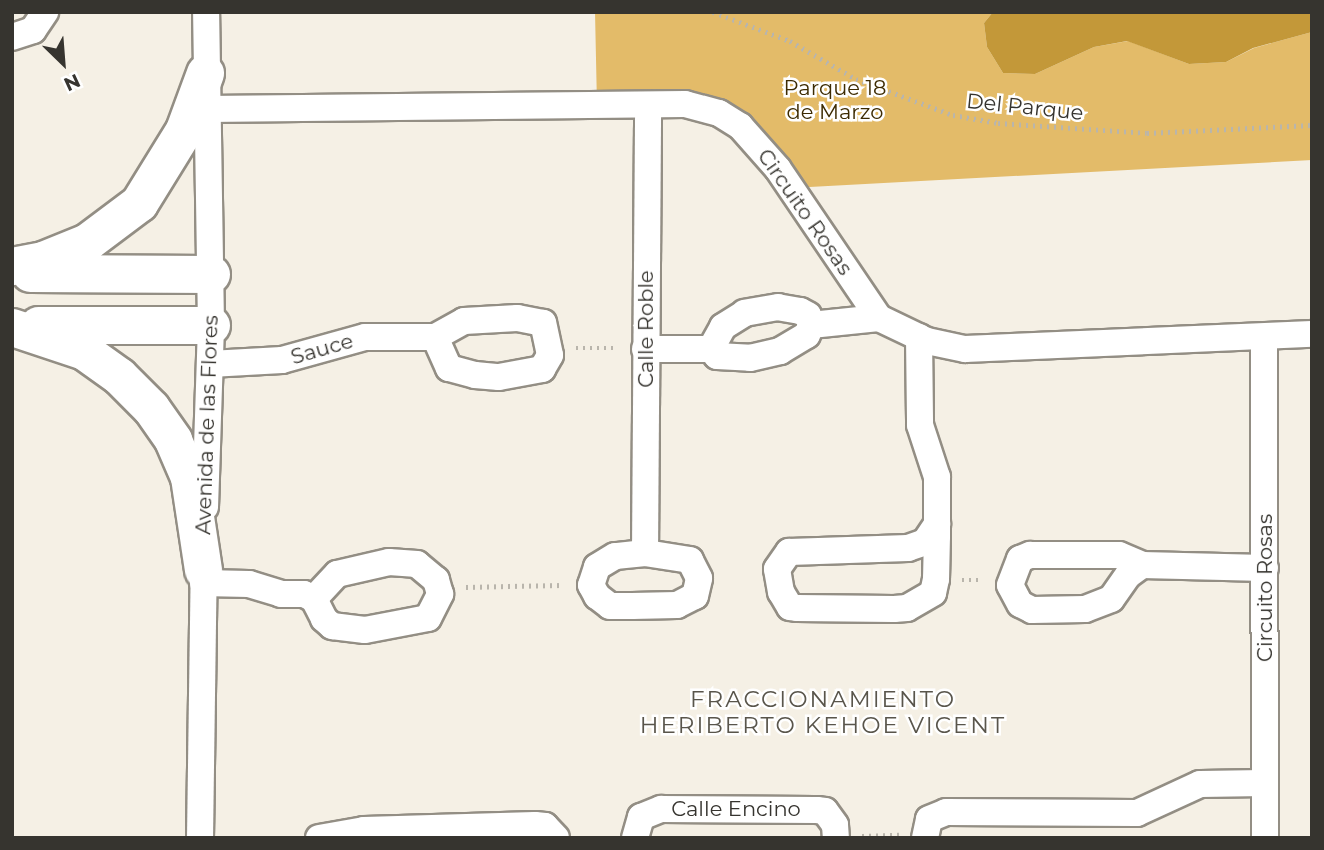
<!DOCTYPE html>
<html>
<head>
<meta charset="utf-8">
<style>
	body { margin:0 }
	#map { position:relative; width:1324px; height:850px; overflow:hidden; background:#f5f0e5; font-family:Montserrat,sans-serif }
	div>[style] { position:absolute }
	.green>* { inset:0; background:#e3bb69 }
	.water>* { inset:0; background:#c39839 }
	.path>* { height:4.5px; margin-top:-2.25px; transform-origin:0; background:repeating-linear-gradient(90deg,#b9b5ac 0 2px,transparent 0 7px) }
	.roads { filter:drop-shadow(2px 0 #938e84) drop-shadow(-2px 0 #938e84) drop-shadow(0 2px #938e84) drop-shadow(0 -2px #938e84) }
	.street>* { height:26px; margin:-13px; padding:0 13px; transform-origin:13px; border-radius:13px; background:#fff }
	.secondary>* { height:37px; margin:-18.5px; padding:0 18.5px; transform-origin:18.5px; border-radius:18.5px; background:#fff }
	span { translate:-50% -50%; white-space:nowrap; text-align:center; line-height:1.15; -webkit-text-stroke:5px #fff; paint-order:stroke }
	.park-label { font-size:21px; color:#3d2b02 }
	.street-label { font-size:21px; color:#36342f }
	.neighbourhood-label { font-size:23px; color:#59554b; letter-spacing:2px }
	.frame { position:absolute; inset:0; border:14px solid #36342f; pointer-events:none }
	.north { position:absolute; left:28px; top:28px; width:70px; height:70px; -webkit-text-stroke:5px #fff; paint-order:stroke; rotate:155deg; font-size:19px; font-weight:700; line-height:28px; text-align:center; color:#36342f }
	.north::after { content:''; display:block; margin:auto; width:24px; height:32px; background:#36342f; clip-path:polygon(50% 0,100% 100%,50% 72%,0 100%) }
</style>
</head>
<body>
<div id="map">
	<div class="green">
		<i style="clip-path:polygon(595px 12px,993px 12px,984px 23px,987px 47px,1003px 73px,1035px 74px,1094px 47px,1128px 41px,1189px 64px,1226px 62px,1254px 48px,1312px 32px,1312px 160px,791px 188px,719px 113px,597px 106px)"></i>
	</div>
	<div class="water">
		<i style="clip-path:polygon(993px 12px,1312px 12px,1312px 32px,1253px 48px,1226px 62px,1189px 64px,1127px 41px,1094px 47px,1035px 74px,1003px 73px,987px 47px,984px 23px)"></i>
	</div>
	<div class="path">
		<i style="left:713px;top:12px;width:82px;rotate:20.6deg"></i>
		<i style="left:790px;top:41px;width:76px;rotate:29.9deg"></i>
		<i style="left:856px;top:79px;width:103px;rotate:20.4deg"></i>
		<i style="left:953px;top:115px;width:46px;rotate:10.1deg"></i>
		<i style="left:998px;top:123px;width:149px;rotate:3.8deg"></i>
		<i style="left:1147px;top:133px;width:165px;rotate:-2.8deg"></i>
		<i style="left:576px;top:348px;width:40px"></i>
		<i style="left:962px;top:580px;width:20px"></i>
		<i style="left:466px;top:587px;width:97px;rotate:-1.2deg"></i>
		<i style="left:862px;top:836px;width:37px;rotate:-2deg"></i>
	</div>
	<div class="roads">
		<div class="street">
			<i style="left:12px;top:37px;width:22px;rotate:-18deg"></i>
			<i style="left:33px;top:30px;width:22px;rotate:-56deg"></i>
			<i style="left:207px;top:109px;width:478px;rotate:-0.6deg"></i>
			<i style="left:685px;top:104px;width:35px;rotate:15deg"></i>
			<i style="left:719px;top:113px;width:25px;rotate:32deg"></i>
			<i style="left:740px;top:126px;width:57px;rotate:48.5deg"></i>
			<i style="left:778px;top:169px;width:180px;rotate:55.9deg"></i>
			<i style="left:879px;top:318px;width:53px;rotate:25.6deg"></i>
			<i style="left:927px;top:341px;width:39px;rotate:12deg"></i>
			<i style="left:965px;top:349px;width:347px;rotate:-2.5deg"></i>
			<i style="left:811px;top:325px;width:68px;rotate:-5.9deg"></i>
			<i style="left:919px;top:337px;width:88px;rotate:89.3deg"></i>
			<i style="left:920px;top:425px;width:55px;rotate:71.9deg"></i>
			<i style="left:937px;top:477px;width:59px;rotate:90deg"></i>
			<i style="left:937px;top:536px;width:43px;rotate:91.3deg"></i>
			<i style="left:936px;top:579px;width:14px;rotate:102deg"></i>
			<i style="left:933px;top:593px;width:30px;rotate:150deg"></i>
			<i style="left:907px;top:608px;width:13px;rotate:176deg"></i>
			<i style="left:894px;top:609px;width:97px;rotate:-179.4deg"></i>
			<i style="left:797px;top:608px;width:7px;rotate:-172deg"></i>
			<i style="left:790px;top:607px;width:17px;rotate:-121deg"></i>
			<i style="left:781px;top:592px;width:23px;rotate:-100deg"></i>
			<i style="left:777px;top:569px;width:21px;rotate:-55deg"></i>
			<i style="left:789px;top:552px;width:119px;rotate:-1.9deg"></i>
			<i style="left:908px;top:548px;width:18px;rotate:-19deg"></i>
			<i style="left:925px;top:542px;width:22px;rotate:-56deg"></i>
			<i style="left:1264px;top:339px;width:499px;rotate:89.9deg"></i>
			<i style="left:645px;top:349px;width:66px"></i>
			<i style="left:711px;top:349px;width:9px;rotate:49deg"></i>
			<i style="left:717px;top:356px;width:33px;rotate:3deg"></i>
			<i style="left:750px;top:358px;width:31px;rotate:-13deg"></i>
			<i style="left:780px;top:351px;width:31px;rotate:-31deg"></i>
			<i style="left:807px;top:335px;width:11px;rotate:-68deg"></i>
			<i style="left:811px;top:325px;width:10px;rotate:-107deg"></i>
			<i style="left:808px;top:315px;width:9px;rotate:-153deg"></i>
			<i style="left:800px;top:311px;width:22px;rotate:-170deg"></i>
			<i style="left:778px;top:307px;width:34px;rotate:170deg"></i>
			<i style="left:745px;top:313px;width:26px;rotate:148deg"></i>
			<i style="left:723px;top:327px;width:25px;rotate:119deg"></i>
			<i style="left:210px;top:364px;width:72px;rotate:-3.2deg"></i>
			<i style="left:282px;top:360px;width:86px;rotate:-15.5deg"></i>
			<i style="left:365px;top:337px;width:70px"></i>
			<i style="left:435px;top:337px;width:34px;rotate:66deg"></i>
			<i style="left:449px;top:368px;width:27px;rotate:15deg"></i>
			<i style="left:475px;top:375px;width:24px;rotate:5deg"></i>
			<i style="left:499px;top:377px;width:44px;rotate:-10.5deg"></i>
			<i style="left:542px;top:369px;width:16px;rotate:-60deg"></i>
			<i style="left:550px;top:355px;width:33px;rotate:-102deg"></i>
			<i style="left:543px;top:323px;width:26px;rotate:-169deg"></i>
			<i style="left:517px;top:318px;width:53px;rotate:176.8deg"></i>
			<i style="left:464px;top:321px;width:33px;rotate:151deg"></i>
			<i style="left:205px;top:507px;width:182px;rotate:-88.1deg"></i>
			<i style="left:211px;top:325px;width:313px;rotate:-90.9deg"></i>
			<i style="left:645px;top:553px;width:30px;rotate:174deg"></i>
			<i style="left:615px;top:556px;width:21px;rotate:149deg"></i>
			<i style="left:597px;top:567px;width:19px;rotate:108deg"></i>
			<i style="left:591px;top:585px;width:13px;rotate:61deg"></i>
			<i style="left:597px;top:596px;width:16px;rotate:38deg"></i>
			<i style="left:610px;top:606px;width:22px"></i>
			<i style="left:632px;top:606px;width:45px;rotate:-1.3deg"></i>
			<i style="left:677px;top:605px;width:20px;rotate:-27deg"></i>
			<i style="left:695px;top:596px;width:18px;rotate:-77deg"></i>
			<i style="left:699px;top:578px;width:20px;rotate:-117deg"></i>
			<i style="left:690px;top:560px;width:46px;rotate:-171.2deg"></i>
			<i style="left:645px;top:553px;width:448px;rotate:-89.6deg"></i>
			<i style="left:1142px;top:565px;width:17px;rotate:144deg"></i>
			<i style="left:1128px;top:575px;width:29px;rotate:125deg"></i>
			<i style="left:1111px;top:599px;width:28px;rotate:159deg"></i>
			<i style="left:1085px;top:609px;width:53px;rotate:178.9deg"></i>
			<i style="left:1032px;top:610px;width:13px;rotate:-153deg"></i>
			<i style="left:1020px;top:604px;width:21px;rotate:-118deg"></i>
			<i style="left:1010px;top:585px;width:28px;rotate:-69deg"></i>
			<i style="left:1020px;top:559px;width:11px;rotate:-22deg"></i>
			<i style="left:1030px;top:555px;width:89px"></i>
			<i style="left:1119px;top:555px;width:25px;rotate:23deg"></i>
			<i style="left:1142px;top:565px;width:123px;rotate:1.4deg"></i>
			<i style="left:203px;top:583px;width:46px;rotate:1.2deg"></i>
			<i style="left:249px;top:584px;width:34px;rotate:17deg"></i>
			<i style="left:281px;top:594px;width:23px"></i>
			<i style="left:304px;top:594px;width:11px;rotate:27deg"></i>
			<i style="left:314px;top:599px;width:22px;rotate:63deg"></i>
			<i style="left:324px;top:619px;width:11px;rotate:41deg"></i>
			<i style="left:332px;top:626px;width:33px;rotate:7deg"></i>
			<i style="left:365px;top:630px;width:64px;rotate:-10.8deg"></i>
			<i style="left:428px;top:618px;width:27px;rotate:-63deg"></i>
			<i style="left:440px;top:594px;width:15px;rotate:-106deg"></i>
			<i style="left:436px;top:580px;width:25px;rotate:-140deg"></i>
			<i style="left:417px;top:564px;width:28px;rotate:-176deg"></i>
			<i style="left:389px;top:562px;width:53px;rotate:167deg"></i>
			<i style="left:337px;top:574px;width:34px;rotate:133deg"></i>
			<i style="left:200px;top:838px;width:285px;rotate:-89.2deg"></i>
			<i style="left:319px;top:838px;width:46px;rotate:-10.1deg"></i>
			<i style="left:364px;top:830px;width:171px;rotate:-1.7deg"></i>
			<i style="left:535px;top:825px;width:10px;rotate:6deg"></i>
			<i style="left:545px;top:826px;width:16px;rotate:47deg"></i>
			<i style="left:635px;top:838px;width:22px;rotate:-74deg"></i>
			<i style="left:641px;top:817px;width:22px;rotate:-22deg"></i>
			<i style="left:661px;top:809px;width:156px;rotate:0.4deg"></i>
			<i style="left:817px;top:810px;width:8px;rotate:7deg"></i>
			<i style="left:825px;top:811px;width:17px;rotate:54deg"></i>
			<i style="left:835px;top:825px;width:13px;rotate:86deg"></i>
			<i style="left:925px;top:838px;width:19px;rotate:-78deg"></i>
			<i style="left:929px;top:819px;width:18px;rotate:-22deg"></i>
			<i style="left:946px;top:812px;width:191px;rotate:0.3deg"></i>
			<i style="left:1137px;top:813px;width:69px;rotate:-24.7deg"></i>
			<i style="left:1200px;top:784px;width:64px;rotate:-0.9deg"></i>
		</div>
		<div class="secondary">
			<i style="left:12px;top:266px;width:32px;rotate:-11deg"></i>
			<i style="left:43px;top:260px;width:48px;rotate:-22.2deg"></i>
			<i style="left:87px;top:242px;width:65px;rotate:-36.9deg"></i>
			<i style="left:139px;top:203px;width:86px;rotate:-58.3deg"></i>
			<i style="left:184px;top:130px;width:61px;rotate:-69.8deg"></i>
			<i style="left:30px;top:273px;width:181px;rotate:0.3deg"></i>
			<i style="left:38px;top:325px;width:173px"></i>
			<i style="left:12px;top:327px;width:76px;rotate:18.4deg"></i>
			<i style="left:84px;top:351px;width:43px;rotate:35.5deg"></i>
			<i style="left:119px;top:376px;width:45px;rotate:45deg"></i>
			<i style="left:151px;top:408px;width:39px;rotate:55deg"></i>
			<i style="left:173px;top:440px;width:40px;rotate:66.6deg"></i>
			<i style="left:189px;top:477px;width:94px;rotate:81.4deg"></i>
		</div>
	</div>
	<div class="park-label">
		<span style="left:835px;top:100px">Parque 18<br>de Marzo</span>
	</div>
	<div class="street-label">
		<span style="left:1025px;top:107px;rotate:6deg">Del Parque</span>
		<span style="left:805px;top:212px;rotate:55deg">Circuito Rosas</span>
		<span style="left:646px;top:329px;rotate:-90deg">Calle Roble</span>
		<span style="left:322px;top:349px;rotate:-16deg">Sauce</span>
		<span style="left:207px;top:425px;rotate:-88deg">Avenida de las Flores</span>
		<span style="left:1265px;top:588px;rotate:-90deg">Circuito Rosas</span>
		<span style="left:736px;top:809px">Calle Encino</span>
	</div>
	<div class="neighbourhood-label">
		<span style="left:823px;top:712px">FRACCIONAMIENTO<br>HERIBERTO KEHOE VICENT</span>
	</div>
	<div class="frame"></div>
	<div class="north">N</div>
</div>
</body>
</html>
